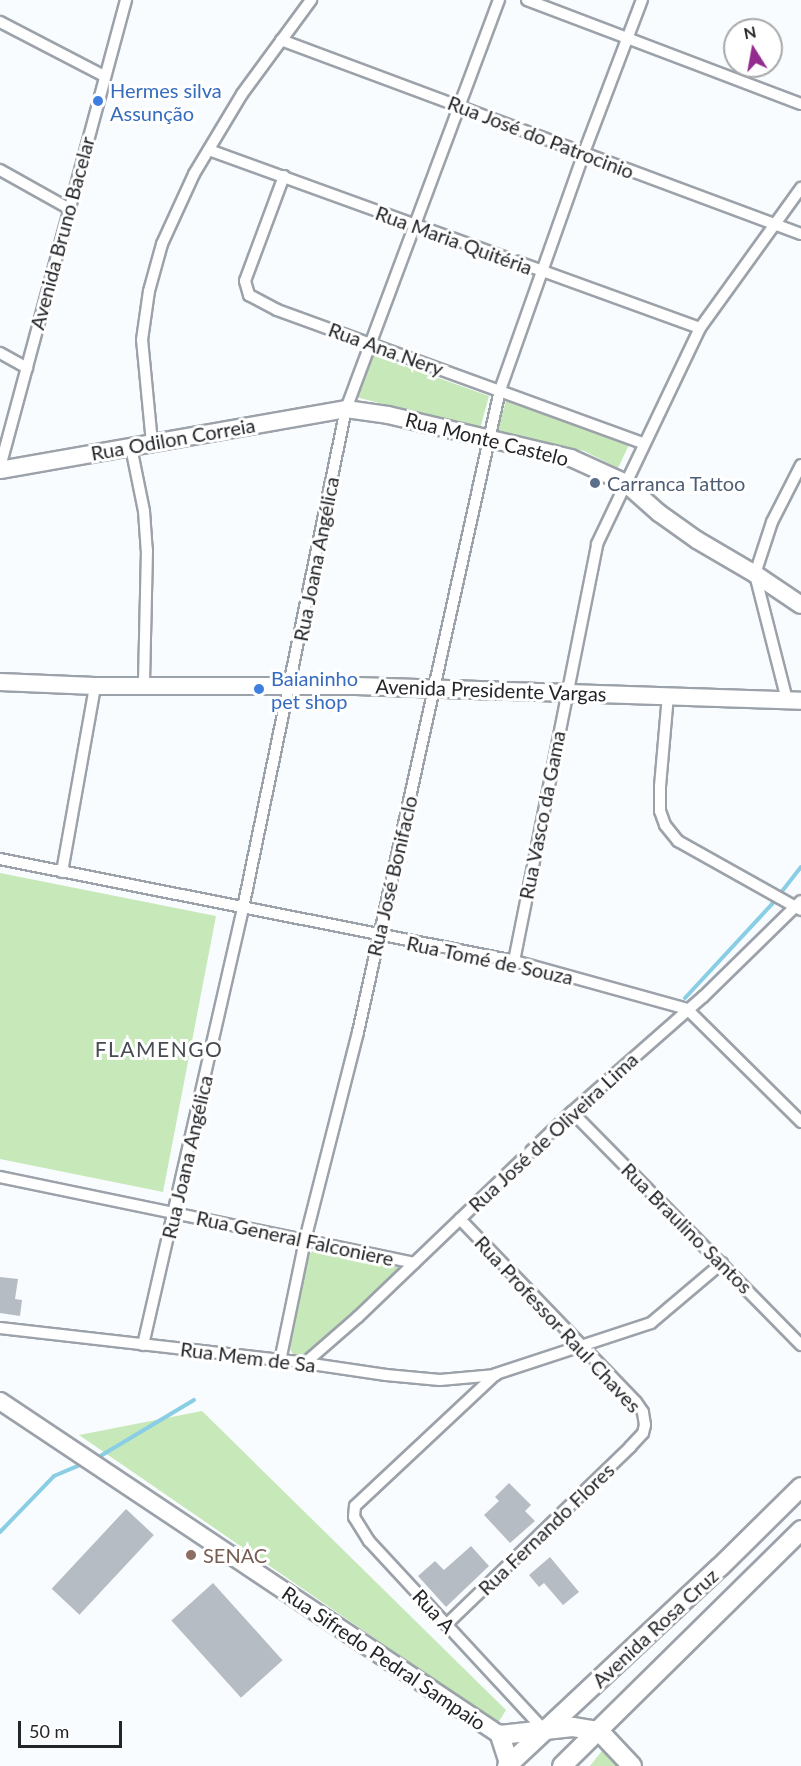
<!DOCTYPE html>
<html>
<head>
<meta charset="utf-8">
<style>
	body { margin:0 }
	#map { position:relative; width:801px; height:1766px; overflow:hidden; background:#f9fcff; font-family:Lato,sans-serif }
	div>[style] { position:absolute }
	.green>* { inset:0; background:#c7e8b9 }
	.stream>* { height:4px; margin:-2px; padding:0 2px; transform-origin:2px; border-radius:2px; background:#89cee5 }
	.building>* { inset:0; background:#b6bcc4; transform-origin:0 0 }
	.roads { filter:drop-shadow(2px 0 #9ca2aa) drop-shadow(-2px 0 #9ca2aa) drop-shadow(0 2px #9ca2aa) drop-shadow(0 -2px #9ca2aa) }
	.street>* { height:10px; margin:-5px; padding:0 5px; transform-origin:5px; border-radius:5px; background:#fff }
	.secondary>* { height:16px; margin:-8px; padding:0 8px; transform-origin:8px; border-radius:8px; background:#fff }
	.primary>* { height:18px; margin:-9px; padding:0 9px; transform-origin:9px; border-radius:9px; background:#fff }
	.dots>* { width:16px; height:16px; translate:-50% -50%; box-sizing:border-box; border:3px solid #fff; border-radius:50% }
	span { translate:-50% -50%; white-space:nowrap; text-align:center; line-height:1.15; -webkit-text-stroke:6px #fff; paint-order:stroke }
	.shop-label { font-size:20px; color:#366cbe }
	.left { translate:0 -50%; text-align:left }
	.street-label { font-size:20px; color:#232528 }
	.service-label { font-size:20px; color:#4e5e75 }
	.education-label { font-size:20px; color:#785e54 }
	.neighbourhood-label { font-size:21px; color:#464c52; letter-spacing:1.5px }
	.north { position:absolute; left:723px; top:18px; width:60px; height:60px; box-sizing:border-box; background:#fff; border:2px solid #a7a8a9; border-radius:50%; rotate:349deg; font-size:16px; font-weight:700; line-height:24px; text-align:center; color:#232528 }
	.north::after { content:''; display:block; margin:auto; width:21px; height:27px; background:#942b8e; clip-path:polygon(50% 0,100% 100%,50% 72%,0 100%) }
	.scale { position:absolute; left:18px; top:1721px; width:104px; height:27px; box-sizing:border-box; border:3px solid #232528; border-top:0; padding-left:8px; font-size:18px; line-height:21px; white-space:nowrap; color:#232528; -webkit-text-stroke:4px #fff; paint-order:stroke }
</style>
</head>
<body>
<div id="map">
	<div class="green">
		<i style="clip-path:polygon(371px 354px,489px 396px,480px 429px,356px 397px)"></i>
		<i style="clip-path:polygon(506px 401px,629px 445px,618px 468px,584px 451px,497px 431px)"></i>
		<i style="clip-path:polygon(0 873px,216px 916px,163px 1192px,0 1159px)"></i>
		<i style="clip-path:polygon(319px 1248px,400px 1267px,308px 1354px,294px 1356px,290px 1349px,305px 1267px,310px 1253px)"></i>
		<i style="clip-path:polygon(202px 1411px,506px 1710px,498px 1723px,79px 1435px)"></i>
		<i style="clip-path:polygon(605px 1747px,632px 1766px,590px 1766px)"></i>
	</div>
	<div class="stream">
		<i style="left:685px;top:998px;width:128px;rotate:-47.2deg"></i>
		<i style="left:772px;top:904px;width:47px;rotate:-51.9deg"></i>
		<i style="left:97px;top:1458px;width:113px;rotate:-30.9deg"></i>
		<i style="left:0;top:1532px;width:78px;rotate:-46deg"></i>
		<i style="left:54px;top:1476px;width:33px;rotate:-23deg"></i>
	</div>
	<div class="building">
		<i style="clip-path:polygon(0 1277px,18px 1279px,15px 1299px,22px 1300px,20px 1316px,0 1313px)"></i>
		<i style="clip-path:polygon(509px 1483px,531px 1505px,525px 1511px,535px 1521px,510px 1543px,484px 1515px,499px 1501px,495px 1497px)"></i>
		<i style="left:126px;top:1509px;width:38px;height:109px;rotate:43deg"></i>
		<i style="clip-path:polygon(471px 1546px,489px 1566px,446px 1607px,418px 1576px,435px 1561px,444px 1570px)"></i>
		<i style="clip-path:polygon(550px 1557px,579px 1592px,563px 1605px,544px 1583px,539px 1587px,529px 1575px)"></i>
		<i style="left:213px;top:1583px;width:104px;height:56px;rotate:48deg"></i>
	</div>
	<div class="roads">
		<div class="street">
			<i style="left:527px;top:0;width:293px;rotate:20.8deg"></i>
			<i style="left:0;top:22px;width:117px;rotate:27.4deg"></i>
			<i style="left:281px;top:40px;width:555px;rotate:20.46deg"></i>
			<i style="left:209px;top:150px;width:522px;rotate:19.93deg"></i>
			<i style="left:0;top:170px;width:78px;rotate:29.2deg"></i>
			<i style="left:284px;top:176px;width:112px;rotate:110.4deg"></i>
			<i style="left:245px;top:281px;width:15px;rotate:74deg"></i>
			<i style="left:249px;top:295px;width:32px;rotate:28deg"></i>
			<i style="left:277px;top:310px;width:389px;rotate:20deg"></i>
			<i style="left:0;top:353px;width:31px;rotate:29deg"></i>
			<i style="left:152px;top:443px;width:103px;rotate:-95.5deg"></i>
			<i style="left:142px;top:340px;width:49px;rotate:-81.9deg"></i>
			<i style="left:149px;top:291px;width:49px;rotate:-74.5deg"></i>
			<i style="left:162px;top:244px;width:77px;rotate:-65.4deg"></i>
			<i style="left:194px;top:174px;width:93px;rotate:-59deg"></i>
			<i style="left:242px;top:94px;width:117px;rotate:-53.7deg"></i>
			<i style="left:131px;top:447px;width:65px;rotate:78.5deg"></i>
			<i style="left:144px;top:511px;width:39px;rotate:86deg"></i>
			<i style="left:147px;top:550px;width:134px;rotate:91.3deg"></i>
			<i style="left:0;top:467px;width:484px;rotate:-74.9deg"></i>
			<i style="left:668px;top:695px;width:92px;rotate:95deg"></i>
			<i style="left:660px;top:787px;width:24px;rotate:90deg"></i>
			<i style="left:660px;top:811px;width:15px;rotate:70deg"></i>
			<i style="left:665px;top:825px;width:21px;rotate:51deg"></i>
			<i style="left:678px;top:841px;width:141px;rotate:29.3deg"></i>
			<i style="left:787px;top:700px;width:130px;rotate:-104.3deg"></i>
			<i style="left:755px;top:574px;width:55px;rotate:-71.9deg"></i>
			<i style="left:772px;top:522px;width:64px;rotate:-63deg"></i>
			<i style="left:0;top:859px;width:524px;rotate:11.22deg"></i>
			<i style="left:514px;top:961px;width:180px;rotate:15.5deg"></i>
			<i style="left:687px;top:1009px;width:161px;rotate:44.7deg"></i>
			<i style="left:62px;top:872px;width:189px;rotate:-79.9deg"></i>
			<i style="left:514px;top:961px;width:425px;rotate:-78.7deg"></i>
			<i style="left:597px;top:544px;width:239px;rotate:-64.5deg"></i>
			<i style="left:700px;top:328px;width:173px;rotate:-54.2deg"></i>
			<i style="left:572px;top:1112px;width:327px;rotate:45.5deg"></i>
			<i style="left:0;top:1177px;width:423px;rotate:11.7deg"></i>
			<i style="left:0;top:1328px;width:307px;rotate:6.5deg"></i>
			<i style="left:305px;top:1363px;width:82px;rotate:8.4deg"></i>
			<i style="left:386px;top:1375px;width:54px;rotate:5.3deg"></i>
			<i style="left:440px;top:1380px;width:56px;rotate:-5.1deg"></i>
			<i style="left:143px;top:1345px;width:448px;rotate:-77.1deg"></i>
			<i style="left:243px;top:908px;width:510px;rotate:-78.34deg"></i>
			<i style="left:346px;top:409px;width:437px;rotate:-69.5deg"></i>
			<i style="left:280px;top:1361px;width:124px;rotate:-78.3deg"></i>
			<i style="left:305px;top:1240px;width:215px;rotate:-75.7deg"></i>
			<i style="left:358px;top:1032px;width:658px;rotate:-77.53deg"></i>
			<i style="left:500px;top:390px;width:249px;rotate:-70.5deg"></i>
			<i style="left:583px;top:155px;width:166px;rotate:-69.2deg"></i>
			<i style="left:305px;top:1363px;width:70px;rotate:-41deg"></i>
			<i style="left:358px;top:1317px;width:296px;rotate:-43.8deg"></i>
			<i style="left:572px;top:1112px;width:174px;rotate:-41.3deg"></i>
			<i style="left:703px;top:997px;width:137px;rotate:-44.4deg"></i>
			<i style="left:447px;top:1624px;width:255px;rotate:-44deg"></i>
			<i style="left:630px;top:1447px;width:19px;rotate:-47deg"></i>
			<i style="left:643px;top:1433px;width:8px;rotate:-76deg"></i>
			<i style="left:645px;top:1425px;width:13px;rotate:-99deg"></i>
			<i style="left:643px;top:1412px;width:12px;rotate:-125deg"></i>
			<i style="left:636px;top:1402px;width:254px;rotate:-133.9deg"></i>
			<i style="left:544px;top:1730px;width:258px;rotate:-132.8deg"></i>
			<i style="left:369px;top:1541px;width:28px;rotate:-122deg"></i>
			<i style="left:354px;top:1517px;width:11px;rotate:-85deg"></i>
			<i style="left:355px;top:1506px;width:193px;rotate:-43.1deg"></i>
			<i style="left:496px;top:1374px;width:163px;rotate:-18.2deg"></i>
			<i style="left:651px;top:1323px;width:93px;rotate:-40.2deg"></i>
		</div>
		<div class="secondary">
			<i style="left:0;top:470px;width:351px;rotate:-10deg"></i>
			<i style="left:346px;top:409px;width:42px;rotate:8.1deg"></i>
			<i style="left:388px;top:415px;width:188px;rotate:13.2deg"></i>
			<i style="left:571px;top:458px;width:58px;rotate:24.4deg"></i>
			<i style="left:624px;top:482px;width:47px;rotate:41.5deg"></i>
			<i style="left:659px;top:513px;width:47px;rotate:35.4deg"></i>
			<i style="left:697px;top:540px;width:67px;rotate:30.4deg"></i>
			<i style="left:755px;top:574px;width:55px;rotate:34deg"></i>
			<i style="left:0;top:682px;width:95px;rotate:2.4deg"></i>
			<i style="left:95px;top:686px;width:261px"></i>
			<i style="left:356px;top:686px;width:445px;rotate:1.9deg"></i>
			<i style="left:0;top:1401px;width:601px;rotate:33.74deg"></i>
		</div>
		<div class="primary">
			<i style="left:599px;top:1731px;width:48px;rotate:46.7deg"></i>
			<i style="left:507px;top:1766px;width:291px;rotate:-43.1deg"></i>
			<i style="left:720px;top:1567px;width:114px;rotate:-44.6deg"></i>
			<i style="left:510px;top:1766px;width:33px;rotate:-108deg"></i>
			<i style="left:500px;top:1735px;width:73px;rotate:-6.3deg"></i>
			<i style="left:573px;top:1727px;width:26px;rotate:9deg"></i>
			<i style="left:562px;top:1766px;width:336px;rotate:-44.6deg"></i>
		</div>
	</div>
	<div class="dots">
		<i style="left:98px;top:101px;background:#3f7fe0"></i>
		<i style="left:595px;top:483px;background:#5c6f8a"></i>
		<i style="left:259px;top:689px;background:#3f7fe0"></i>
		<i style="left:191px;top:1555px;background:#8d6e63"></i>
	</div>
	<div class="shop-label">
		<span class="left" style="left:110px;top:102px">Hermes silva<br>Assunção</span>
		<span class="left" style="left:271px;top:690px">Baianinho<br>pet shop</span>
	</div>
	<div class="street-label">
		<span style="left:541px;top:137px;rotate:21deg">Rua José do Patrocinio</span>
		<span style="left:62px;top:233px;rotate:-75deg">Avenida Bruno Bacelar</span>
		<span style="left:454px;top:240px;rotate:20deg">Rua Maria Quitéria</span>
		<span style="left:386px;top:349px;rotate:20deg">Rua Ana Nery</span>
		<span style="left:173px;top:439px;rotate:-10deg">Rua Odilon Correia</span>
		<span style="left:487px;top:439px;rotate:14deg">Rua Monte Castelo</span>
		<span style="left:316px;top:559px;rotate:-79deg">Rua Joana Angélica</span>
		<span style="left:491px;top:690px;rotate:2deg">Avenida Presidente Vargas</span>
		<span style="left:542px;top:815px;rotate:-79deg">Rua Vasco da Gama</span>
		<span style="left:392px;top:876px;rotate:-77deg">Rua José Bonifaclo</span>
		<span style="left:490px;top:960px;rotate:12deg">Rua Tomé de Souza</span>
		<span style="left:553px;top:1132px;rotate:-43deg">Rua José de Oliveira Lima</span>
		<span style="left:187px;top:1157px;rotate:-77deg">Rua Joana Angélica</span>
		<span style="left:687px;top:1228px;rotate:45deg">Rua Braulino Santos</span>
		<span style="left:295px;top:1238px;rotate:12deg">Rua General Falconiere</span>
		<span style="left:558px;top:1324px;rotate:47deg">Rua Professor Raul Chaves</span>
		<span style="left:248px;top:1357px;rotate:7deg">Rua Mem de Sa</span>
		<span style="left:546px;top:1529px;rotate:-44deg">Rua Fernando Flores</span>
		<span style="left:434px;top:1611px;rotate:47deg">Rua A</span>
		<span style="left:655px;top:1628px;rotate:-43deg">Avenida Rosa Cruz</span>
		<span style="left:384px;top:1658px;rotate:34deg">Rua Sifredo Pedral Sampaio</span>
	</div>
	<div class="service-label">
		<span class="left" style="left:607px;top:483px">Carranca Tattoo</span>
	</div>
	<div class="education-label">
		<span class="left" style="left:203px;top:1555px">SENAC</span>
	</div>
	<div class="neighbourhood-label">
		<span style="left:159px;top:1049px">FLAMENGO</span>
	</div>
	<div class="north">N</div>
	<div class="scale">50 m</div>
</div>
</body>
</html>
